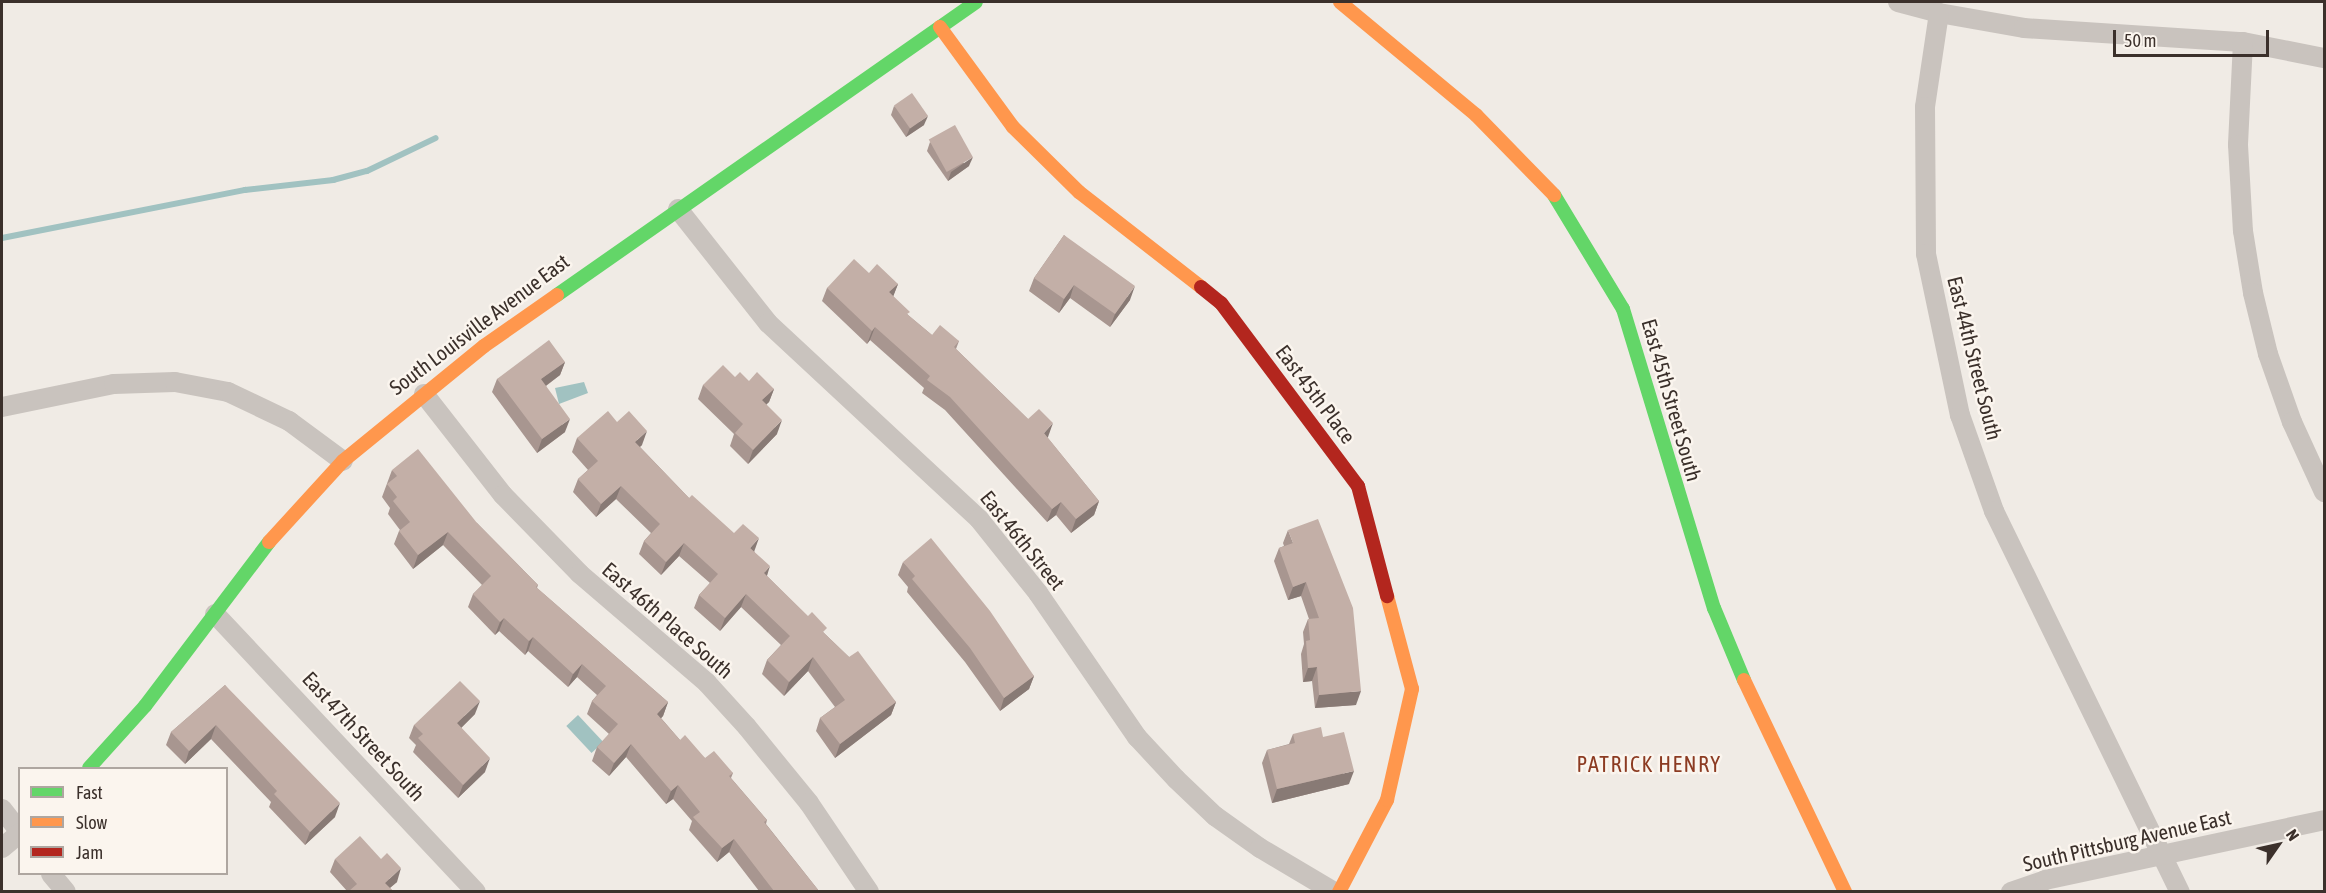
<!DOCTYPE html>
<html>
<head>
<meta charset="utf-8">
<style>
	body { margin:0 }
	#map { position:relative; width:2326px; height:893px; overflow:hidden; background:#f0ebe5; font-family:"Asap Condensed",sans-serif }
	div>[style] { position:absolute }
	.water>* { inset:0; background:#a1c2c1; transform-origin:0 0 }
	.stream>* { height:6px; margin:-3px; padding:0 3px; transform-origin:3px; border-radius:3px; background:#a1c2c1 }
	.street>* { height:20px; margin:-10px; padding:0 10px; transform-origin:10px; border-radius:10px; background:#c9c3be }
	.fast>* { height:14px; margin:-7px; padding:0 7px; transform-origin:7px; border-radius:7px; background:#63d668 }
	.slow>* { height:14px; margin:-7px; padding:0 7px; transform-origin:7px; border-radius:7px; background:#ff974d }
	.jam>* { height:14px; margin:-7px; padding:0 7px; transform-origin:7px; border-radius:7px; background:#b3261e }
	.wall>* { inset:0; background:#a89690 }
	.shaded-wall>* { inset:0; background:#887a75 }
	.building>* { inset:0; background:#c3afa7; transform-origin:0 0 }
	span { translate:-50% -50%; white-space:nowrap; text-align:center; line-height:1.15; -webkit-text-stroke:5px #fbf5ee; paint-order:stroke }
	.street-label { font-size:21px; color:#3b302b }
	.neighbourhood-label { font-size:22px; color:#8c3b22; letter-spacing:1.5px }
	.frame { position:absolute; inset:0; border:3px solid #3b302b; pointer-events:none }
	.legend { position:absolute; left:18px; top:767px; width:210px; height:108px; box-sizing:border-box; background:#fbf5ee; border:2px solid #aea6a0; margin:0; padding:8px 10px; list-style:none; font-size:18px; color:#3b302b }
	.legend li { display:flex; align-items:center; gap:12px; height:30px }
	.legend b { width:30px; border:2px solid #aea6a0 }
	.north { position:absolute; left:2248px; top:815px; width:60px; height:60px; -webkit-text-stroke:4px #fbf5ee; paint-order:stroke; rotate:56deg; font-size:16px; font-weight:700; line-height:24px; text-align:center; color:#3b302b }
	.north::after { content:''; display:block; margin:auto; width:21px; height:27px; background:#3b302b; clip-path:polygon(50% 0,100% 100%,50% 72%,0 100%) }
	.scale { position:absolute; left:2113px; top:30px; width:156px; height:27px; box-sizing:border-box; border:3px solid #3b302b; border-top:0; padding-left:8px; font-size:18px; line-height:21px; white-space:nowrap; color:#3b302b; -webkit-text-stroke:4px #fbf5ee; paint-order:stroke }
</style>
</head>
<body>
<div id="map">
	<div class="water">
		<i style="clip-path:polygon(584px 382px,588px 393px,559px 404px,555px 388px)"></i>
		<i style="left:578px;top:715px;width:37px;height:16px;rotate:47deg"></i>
	</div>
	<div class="stream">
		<i style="left:2px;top:238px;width:248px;rotate:-11.2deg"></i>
		<i style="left:245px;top:190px;width:89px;rotate:-6.5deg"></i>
		<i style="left:333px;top:180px;width:35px;rotate:-15deg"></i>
		<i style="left:367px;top:171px;width:76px;rotate:-25.6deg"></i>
	</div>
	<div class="street">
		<i style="left:1898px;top:2px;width:42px;rotate:15deg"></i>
		<i style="left:1939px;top:13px;width:86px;rotate:10deg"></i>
		<i style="left:2024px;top:28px;width:219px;rotate:3.7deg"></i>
		<i style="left:2243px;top:42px;width:83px;rotate:11.2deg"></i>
		<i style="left:1939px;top:13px;width:95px;rotate:98.5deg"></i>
		<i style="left:1925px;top:107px;width:147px;rotate:89.6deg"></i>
		<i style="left:1926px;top:254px;width:165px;rotate:78.1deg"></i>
		<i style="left:1960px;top:415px;width:102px;rotate:70.5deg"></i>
		<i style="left:1994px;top:511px;width:424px;rotate:64deg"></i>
		<i style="left:2243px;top:42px;width:103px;rotate:92.8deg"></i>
		<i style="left:2238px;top:145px;width:86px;rotate:86.7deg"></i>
		<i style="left:2243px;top:231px;width:63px;rotate:80.8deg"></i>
		<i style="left:2253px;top:293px;width:63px;rotate:76.2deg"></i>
		<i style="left:2268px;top:354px;width:72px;rotate:70.6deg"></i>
		<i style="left:2292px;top:422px;width:77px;rotate:65.4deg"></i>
		<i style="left:678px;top:209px;width:145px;rotate:51.7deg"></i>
		<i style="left:768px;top:323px;width:288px;rotate:42.9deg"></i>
		<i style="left:979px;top:519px;width:95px;rotate:51.4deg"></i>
		<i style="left:1038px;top:593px;width:175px;rotate:55.5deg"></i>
		<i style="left:1137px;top:737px;width:57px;rotate:47.1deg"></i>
		<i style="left:1176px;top:779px;width:54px;rotate:43.5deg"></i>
		<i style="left:1215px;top:816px;width:55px;rotate:35.4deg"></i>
		<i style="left:1260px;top:848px;width:86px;rotate:30.7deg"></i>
		<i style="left:424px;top:394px;width:128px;rotate:52deg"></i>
		<i style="left:503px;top:495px;width:110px;rotate:45.7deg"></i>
		<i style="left:580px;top:574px;width:167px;rotate:40.6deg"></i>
		<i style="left:707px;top:683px;width:59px;rotate:47.7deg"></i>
		<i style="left:747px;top:727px;width:98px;rotate:50.8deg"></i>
		<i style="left:809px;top:803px;width:107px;rotate:56deg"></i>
		<i style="left:2px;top:407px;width:114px;rotate:-11.6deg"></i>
		<i style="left:114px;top:384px;width:61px;rotate:-1.9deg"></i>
		<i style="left:175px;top:382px;width:54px;rotate:10.7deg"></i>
		<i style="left:228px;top:392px;width:68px;rotate:25.4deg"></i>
		<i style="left:289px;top:421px;width:67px;rotate:36.5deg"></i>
		<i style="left:215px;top:614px;width:381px;rotate:46.8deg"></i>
		<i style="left:2px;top:809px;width:29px;rotate:52deg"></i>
		<i style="left:2px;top:848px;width:23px;rotate:-40deg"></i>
		<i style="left:51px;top:874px;width:23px;rotate:50deg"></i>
		<i style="left:2011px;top:892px;width:36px;rotate:-19deg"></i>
		<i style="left:2045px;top:880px;width:285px;rotate:-12.1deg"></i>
	</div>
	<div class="fast">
		<i style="left:1554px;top:195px;width:133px;rotate:58.8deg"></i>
		<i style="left:1623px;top:309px;width:313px;rotate:73.1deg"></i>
		<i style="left:1714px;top:608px;width:78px;rotate:67.4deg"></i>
		<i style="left:557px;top:295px;width:511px;rotate:-34.96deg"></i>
		<i style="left:89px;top:768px;width:84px;rotate:-47.9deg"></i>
		<i style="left:145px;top:706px;width:206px;rotate:-52.9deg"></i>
	</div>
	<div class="slow">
		<i style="left:1340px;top:2px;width:177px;rotate:39.7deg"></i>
		<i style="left:1476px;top:115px;width:112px;rotate:45.7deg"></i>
		<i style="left:940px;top:27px;width:124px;rotate:53.9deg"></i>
		<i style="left:1013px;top:127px;width:93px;rotate:44.6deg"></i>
		<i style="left:1079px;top:192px;width:155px;rotate:37.9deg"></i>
		<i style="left:269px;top:542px;width:110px;rotate:-47.6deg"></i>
		<i style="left:343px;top:461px;width:182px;rotate:-39.2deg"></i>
		<i style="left:484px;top:346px;width:89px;rotate:-34.9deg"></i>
		<i style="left:1744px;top:680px;width:235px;rotate:64.5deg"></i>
		<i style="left:1339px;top:892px;width:104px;rotate:-62.4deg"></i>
		<i style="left:1387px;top:800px;width:114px;rotate:-77.3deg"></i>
		<i style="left:1412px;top:689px;width:96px;rotate:-105deg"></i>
	</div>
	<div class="jam">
		<i style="left:1201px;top:287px;width:26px;rotate:39deg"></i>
		<i style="left:1221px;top:303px;width:229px;rotate:53.2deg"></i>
		<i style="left:1358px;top:486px;width:114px;rotate:75.2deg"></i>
	</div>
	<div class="wall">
		<i style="clip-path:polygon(894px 106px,924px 125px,906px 137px,891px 115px)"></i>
		<i style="clip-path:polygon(930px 142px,969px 166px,948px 181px,927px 151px)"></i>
		<i style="clip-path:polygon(1064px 235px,1130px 300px,1110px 327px,1070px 298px,1059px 313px,1029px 291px,1034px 278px)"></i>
		<i style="clip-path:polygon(869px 273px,898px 284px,893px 296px,908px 315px,932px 335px,959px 341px,956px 349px,1028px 419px,1048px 437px,1047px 437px,1099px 501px,1094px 515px,1071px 533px,1056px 515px,1047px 522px,945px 410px,922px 393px,924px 388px,870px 340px,867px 344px,822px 301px,827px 288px)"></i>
		<i style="clip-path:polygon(565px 362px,560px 375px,546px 386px,565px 432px,537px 453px,492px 392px,497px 379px)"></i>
		<i style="clip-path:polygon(735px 377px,774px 389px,769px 402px,766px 404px,777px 434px,748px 464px,730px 446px,734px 434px,698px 399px,703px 385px)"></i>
		<i style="clip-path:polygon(617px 422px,642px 445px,640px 447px,689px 498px,754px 551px,767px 576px,825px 634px,896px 702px,891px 715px,835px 758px,816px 731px,820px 718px,835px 707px,808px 671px,784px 696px,762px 674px,767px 660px,781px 645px,741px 607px,720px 631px,694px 608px,699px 595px,710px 583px,679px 556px,661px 575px,639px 554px,644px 541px,651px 533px,616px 499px,596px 517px,573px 492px,578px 479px,588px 470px,572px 452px,577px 438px)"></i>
		<i style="clip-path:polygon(392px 470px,477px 523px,538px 585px,537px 588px,668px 702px,663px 716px,661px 718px,680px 740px,705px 758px,733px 773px,731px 778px,767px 820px,766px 824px,819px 891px,759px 891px,729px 852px,717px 862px,689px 830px,692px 821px,673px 799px,666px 804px,626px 757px,609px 776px,592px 761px,597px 747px,609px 734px,587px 714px,592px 701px,597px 695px,577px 677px,568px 687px,528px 651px,525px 655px,499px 631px,495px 635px,468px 607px,473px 594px,482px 585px,443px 545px,413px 569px,394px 544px,399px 531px,400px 530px,388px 514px,390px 508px,382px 497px)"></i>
		<i style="clip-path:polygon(1288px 530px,1356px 705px,1315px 708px,1312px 681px,1303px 682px,1301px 654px,1304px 644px,1303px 632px,1308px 619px,1309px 619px,1301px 596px,1288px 600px,1274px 561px,1279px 548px,1284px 546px,1283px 543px)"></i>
		<i style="clip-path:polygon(903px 562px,1034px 676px,1029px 689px,1000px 711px,965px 662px,907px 592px,908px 587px,898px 575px)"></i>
		<i style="clip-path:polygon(225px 685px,335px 817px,305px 845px,269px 807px,271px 802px,211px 739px,185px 764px,166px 745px,171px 732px)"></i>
		<i style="clip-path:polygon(475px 714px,461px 728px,485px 772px,458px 798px,413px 752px,416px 745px,409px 738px,414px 725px)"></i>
		<i style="clip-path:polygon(1293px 734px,1323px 737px,1349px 784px,1272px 803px,1262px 763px,1267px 750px,1289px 744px)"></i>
		<i style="clip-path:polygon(335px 859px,397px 882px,390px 888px,393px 891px,347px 891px,330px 872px)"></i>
	</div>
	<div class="shaded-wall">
		<i style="clip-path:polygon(928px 116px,924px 125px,906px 137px,910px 128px)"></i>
		<i style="clip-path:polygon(973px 157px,969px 166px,948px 181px,951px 172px)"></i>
		<i style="clip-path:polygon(898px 284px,893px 297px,889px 292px)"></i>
		<i style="clip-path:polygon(1074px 285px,1070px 298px,1059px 313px,1064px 299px)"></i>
		<i style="clip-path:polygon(1135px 286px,1130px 300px,1110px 327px,1115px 314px)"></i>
		<i style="clip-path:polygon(875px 327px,870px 340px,867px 344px,872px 331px)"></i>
		<i style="clip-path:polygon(565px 362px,560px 375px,536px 393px,541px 379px)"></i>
		<i style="clip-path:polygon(774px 389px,769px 402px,757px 414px,762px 400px)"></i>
		<i style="clip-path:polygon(570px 419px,565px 432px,537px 453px,542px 439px)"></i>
		<i style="clip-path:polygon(782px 420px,777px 434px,748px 464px,753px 450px)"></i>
		<i style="clip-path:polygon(1053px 423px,1048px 437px,1039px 446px,1044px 433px)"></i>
		<i style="clip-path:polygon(647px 431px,642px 445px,630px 455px,635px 442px)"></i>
		<i style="clip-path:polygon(621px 486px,616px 499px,596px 517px,601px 504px)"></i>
		<i style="clip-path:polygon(1099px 501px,1094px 515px,1071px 533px,1076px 519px)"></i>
		<i style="clip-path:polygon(1061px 502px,1056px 515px,1047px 522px,1052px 509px)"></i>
		<i style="clip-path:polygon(448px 532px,443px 545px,413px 569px,418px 555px)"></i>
		<i style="clip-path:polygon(759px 538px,754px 552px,750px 548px)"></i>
		<i style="clip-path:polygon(684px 543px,679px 556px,661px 575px,666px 562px)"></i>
		<i style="clip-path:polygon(770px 566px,766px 579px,764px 573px)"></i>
		<i style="clip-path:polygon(1306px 582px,1301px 596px,1288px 600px,1293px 587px)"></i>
		<i style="clip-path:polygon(746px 594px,741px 607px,720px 631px,725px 618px)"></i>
		<i style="clip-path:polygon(504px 618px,499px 631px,495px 635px,500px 622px)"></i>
		<i style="clip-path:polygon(533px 637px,528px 651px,525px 655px,529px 641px)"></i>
		<i style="clip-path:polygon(813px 657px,808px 671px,784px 696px,789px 682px)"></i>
		<i style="clip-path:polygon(582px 664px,577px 677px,568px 687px,573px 674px)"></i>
		<i style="clip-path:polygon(1317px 667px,1312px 681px,1303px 682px,1308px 668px)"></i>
		<i style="clip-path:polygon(1034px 676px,1029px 689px,1000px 711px,1004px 698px)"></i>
		<i style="clip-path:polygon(1361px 691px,1356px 705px,1315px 708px,1319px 695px)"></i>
		<i style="clip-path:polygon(480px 701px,475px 714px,452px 737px,457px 723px)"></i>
		<i style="clip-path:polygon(668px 702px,663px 716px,652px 728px,657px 714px)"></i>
		<i style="clip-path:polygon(896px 702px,891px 715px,835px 758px,840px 744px)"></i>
		<i style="clip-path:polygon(216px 725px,211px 739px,185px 764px,189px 751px)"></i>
		<i style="clip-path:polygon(631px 744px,626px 757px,609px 776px,614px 763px)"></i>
		<i style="clip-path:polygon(490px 758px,485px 772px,458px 798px,463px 785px)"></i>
		<i style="clip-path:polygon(1354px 771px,1349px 784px,1272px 803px,1277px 789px)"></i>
		<i style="clip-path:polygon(678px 785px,673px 799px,666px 804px,671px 791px)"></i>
		<i style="clip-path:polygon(340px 803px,335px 817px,305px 845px,310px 832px)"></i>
		<i style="clip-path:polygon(734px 839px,729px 852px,717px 862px,722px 848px)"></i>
		<i style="clip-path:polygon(401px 868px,397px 882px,386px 891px,385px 883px)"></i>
	</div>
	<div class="building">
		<i style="left:912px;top:93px;width:28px;height:22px;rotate:55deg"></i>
		<i style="left:955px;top:125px;width:37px;height:30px;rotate:61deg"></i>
		<i style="clip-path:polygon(1064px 235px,1135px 286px,1115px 314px,1074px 285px,1064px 299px,1034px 278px)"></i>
		<i style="clip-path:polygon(854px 259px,869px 273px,877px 264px,898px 284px,889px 292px,910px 312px,907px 314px,932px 335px,940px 325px,959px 341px,954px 347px,1028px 419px,1039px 409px,1053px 423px,1044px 433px,1099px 501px,1076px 519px,1061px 502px,1052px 509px,950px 397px,927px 380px,930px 376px,875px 327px,872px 331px,827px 288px)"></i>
		<i style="clip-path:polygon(549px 340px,565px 362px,541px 379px,570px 419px,542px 439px,497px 379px)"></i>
		<i style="clip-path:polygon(723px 365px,735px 377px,740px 372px,749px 381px,757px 372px,774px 389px,762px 400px,782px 420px,753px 450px,735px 433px,743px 424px,703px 385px)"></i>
		<i style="clip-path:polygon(608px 411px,617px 422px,629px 411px,647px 431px,635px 442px,689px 498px,692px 495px,734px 533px,743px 524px,759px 538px,750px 548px,770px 566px,764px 573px,808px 616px,812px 612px,827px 628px,823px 632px,849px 657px,858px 651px,896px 702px,840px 744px,820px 718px,845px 700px,813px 657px,789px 682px,767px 660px,790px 636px,746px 594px,725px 618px,699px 595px,718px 574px,684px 543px,666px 562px,644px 541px,660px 524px,621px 486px,601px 504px,578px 479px,598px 461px,577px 438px)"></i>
		<i style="clip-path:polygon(418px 449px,477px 523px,538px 585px,536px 587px,668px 702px,657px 714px,680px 740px,685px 735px,705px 758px,714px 751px,733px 773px,729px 776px,767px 820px,764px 822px,819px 891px,774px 891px,734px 839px,722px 848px,693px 817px,700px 812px,678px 785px,671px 791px,631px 744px,614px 763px,597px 747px,618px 724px,592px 701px,606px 686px,582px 664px,573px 674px,533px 637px,529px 641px,504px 618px,500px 622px,473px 594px,491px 576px,448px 532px,418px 555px,399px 531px,410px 522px,393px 501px,397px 497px,387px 484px,397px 476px,392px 470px)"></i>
		<i style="clip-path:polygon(1318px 519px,1353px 608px,1361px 691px,1319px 695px,1317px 667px,1308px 668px,1306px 641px,1310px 640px,1308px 619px,1319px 618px,1306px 582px,1293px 587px,1279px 548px,1293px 543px,1288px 530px)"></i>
		<i style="clip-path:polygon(931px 538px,990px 611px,1034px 676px,1004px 698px,970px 648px,912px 579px,915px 576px,903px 562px)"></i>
		<i style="clip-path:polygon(460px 681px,480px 701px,457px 723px,490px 758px,463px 785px,418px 738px,423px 734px,414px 725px)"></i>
		<i style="clip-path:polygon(225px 685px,340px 803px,310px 832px,274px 794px,277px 791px,216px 725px,189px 751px,171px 732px)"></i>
		<i style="clip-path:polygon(1321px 727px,1323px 737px,1344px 732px,1354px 771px,1277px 789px,1267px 750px,1295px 743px,1293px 734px)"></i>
		<i style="clip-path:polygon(360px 836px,381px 859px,387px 853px,401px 868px,385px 883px,393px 891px,349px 891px,357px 884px,335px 859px)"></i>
	</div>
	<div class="street-label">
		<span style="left:479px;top:324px;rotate:-37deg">South Louisville Avenue East</span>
		<span style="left:1975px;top:358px;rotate:76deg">East 44th Street South</span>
		<span style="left:1316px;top:394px;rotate:53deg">East 45th Place</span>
		<span style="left:1672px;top:400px;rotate:74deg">East 45th Street South</span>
		<span style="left:1023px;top:540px;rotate:51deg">East 46th Street</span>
		<span style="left:668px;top:620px;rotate:41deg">East 46th Place South</span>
		<span style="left:364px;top:736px;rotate:47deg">East 47th Street South</span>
		<span style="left:2127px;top:840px;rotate:-13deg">South Pittsburg Avenue East</span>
	</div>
	<div class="neighbourhood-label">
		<span style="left:1649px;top:765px">PATRICK HENRY</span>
	</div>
	<div class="frame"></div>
	<ul class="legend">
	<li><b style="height:8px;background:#63d668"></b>Fast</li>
	<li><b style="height:8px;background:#ff974d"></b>Slow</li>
	<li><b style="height:8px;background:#b3261e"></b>Jam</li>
	</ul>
	<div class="north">N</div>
	<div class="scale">50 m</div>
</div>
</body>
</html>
